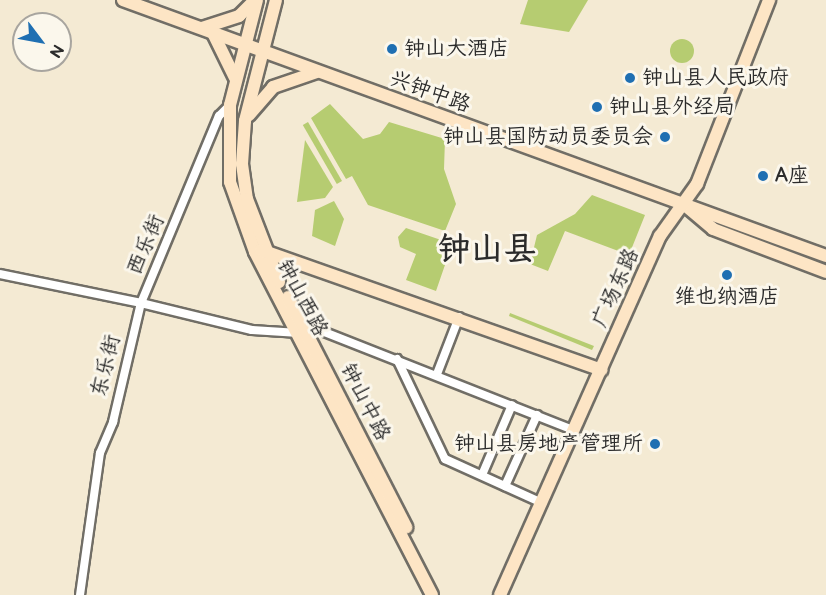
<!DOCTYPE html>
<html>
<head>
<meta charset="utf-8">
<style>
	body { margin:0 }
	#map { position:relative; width:826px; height:595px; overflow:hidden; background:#f4ead3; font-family:"Balsamiq Sans","LXGW WenKai TC",sans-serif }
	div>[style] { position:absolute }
	.green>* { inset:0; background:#b6cc71; transform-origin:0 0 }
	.round { border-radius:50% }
	.roads { filter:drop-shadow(2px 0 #716e66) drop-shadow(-2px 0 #716e66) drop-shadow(0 2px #716e66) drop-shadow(0 -2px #716e66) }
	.street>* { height:8px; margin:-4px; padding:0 4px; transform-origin:4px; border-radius:4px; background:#fff }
	.secondary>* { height:12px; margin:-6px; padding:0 6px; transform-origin:6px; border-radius:6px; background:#fde5c5 }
	.dots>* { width:16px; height:16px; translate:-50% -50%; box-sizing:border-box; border:3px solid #fbf7ec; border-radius:50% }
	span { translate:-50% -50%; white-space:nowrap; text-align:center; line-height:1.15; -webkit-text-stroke:6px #fbf7ec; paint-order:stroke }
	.poi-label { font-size:21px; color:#2b2b2b }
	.left { translate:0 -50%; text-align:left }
	.right { translate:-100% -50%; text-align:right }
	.street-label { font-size:21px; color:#2b2b2b }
	.town-label { font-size:33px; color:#2b2b2b; font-weight:700 }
	.north { position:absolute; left:12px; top:12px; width:60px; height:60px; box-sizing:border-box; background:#fbf7ec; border:2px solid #a8a59f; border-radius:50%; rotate:122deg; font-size:16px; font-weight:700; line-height:24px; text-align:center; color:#2b2b2b }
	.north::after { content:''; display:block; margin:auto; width:21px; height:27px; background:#1f6fb2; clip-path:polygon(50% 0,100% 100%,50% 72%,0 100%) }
</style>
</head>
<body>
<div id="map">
	<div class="green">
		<i style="clip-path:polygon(528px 0,588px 0,569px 32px,520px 24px)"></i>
		<i class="round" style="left:670px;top:39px;width:24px;height:24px"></i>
		<i style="clip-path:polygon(330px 104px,363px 139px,380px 134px,389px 122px,445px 139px,444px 169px,456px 204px,445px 231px,368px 205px,352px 176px,346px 179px,311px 118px)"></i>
		<i style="left:308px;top:122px;width:68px;height:6px;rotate:60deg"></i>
		<i style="clip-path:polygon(305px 140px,333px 187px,325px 198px,297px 202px)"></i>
		<i style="clip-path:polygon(592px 195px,645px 215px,629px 255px,565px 231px,548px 271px,530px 264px,537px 235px,575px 214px)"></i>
		<i style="clip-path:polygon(334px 201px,344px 219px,335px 246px,312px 236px,315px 210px)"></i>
		<i style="clip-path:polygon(406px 228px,441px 240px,446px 262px,436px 291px,406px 280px,416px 254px,400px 247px,398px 237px)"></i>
		<i style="clip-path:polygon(510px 313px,594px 346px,592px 350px,509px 316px)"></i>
	</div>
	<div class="roads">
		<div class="street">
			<i style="left:0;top:274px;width:144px;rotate:11.6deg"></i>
			<i style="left:141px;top:303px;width:203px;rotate:-67.4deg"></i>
			<i style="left:219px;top:116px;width:16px;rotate:-45deg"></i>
			<i style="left:304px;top:324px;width:291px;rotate:21.5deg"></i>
			<i style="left:397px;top:359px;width:111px;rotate:64.4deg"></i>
			<i style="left:445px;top:459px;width:107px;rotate:24.4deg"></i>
			<i style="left:437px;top:374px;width:61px;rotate:-68.9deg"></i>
			<i style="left:482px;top:475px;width:76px;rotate:-66.8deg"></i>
			<i style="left:505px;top:486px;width:78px;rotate:-65.7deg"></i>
			<i style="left:80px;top:595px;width:143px;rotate:-82deg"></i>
			<i style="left:100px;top:453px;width:34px;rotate:-67deg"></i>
			<i style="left:113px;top:422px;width:122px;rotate:-76.8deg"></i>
			<i style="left:141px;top:303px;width:114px;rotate:13.7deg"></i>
			<i style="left:252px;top:330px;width:47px;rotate:3.7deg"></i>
		</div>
		<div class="secondary">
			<i style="left:123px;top:0;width:748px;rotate:20.01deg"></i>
			<i style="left:257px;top:0;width:108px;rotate:104.4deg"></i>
			<i style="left:230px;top:105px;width:77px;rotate:90deg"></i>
			<i style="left:230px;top:182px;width:74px;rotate:70.3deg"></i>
			<i style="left:255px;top:252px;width:386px;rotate:62.7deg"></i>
			<i style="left:276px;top:0;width:125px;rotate:104.4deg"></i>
			<i style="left:245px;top:121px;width:43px;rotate:94deg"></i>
			<i style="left:242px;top:164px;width:35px;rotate:82deg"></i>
			<i style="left:247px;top:199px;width:89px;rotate:68.9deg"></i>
			<i style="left:202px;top:28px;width:39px;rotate:-18deg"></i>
			<i style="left:239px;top:16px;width:23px;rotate:-45deg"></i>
			<i style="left:213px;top:33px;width:50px;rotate:63.9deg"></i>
			<i style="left:249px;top:115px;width:37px;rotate:-49deg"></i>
			<i style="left:273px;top:87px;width:46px;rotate:-18.8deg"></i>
			<i style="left:687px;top:207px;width:34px;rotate:40deg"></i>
			<i style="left:713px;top:229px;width:121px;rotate:20.8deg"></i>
			<i style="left:261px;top:250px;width:361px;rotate:19.4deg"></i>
			<i style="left:288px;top:297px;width:259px;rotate:62.8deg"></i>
			<i style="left:500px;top:595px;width:393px;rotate:-66deg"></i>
			<i style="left:660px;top:236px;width:64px;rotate:-54.6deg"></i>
			<i style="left:697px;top:184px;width:198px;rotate:-68.6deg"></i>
		</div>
	</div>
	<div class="dots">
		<i style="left:392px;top:49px;background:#1f6fb2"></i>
		<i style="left:630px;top:78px;background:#1f6fb2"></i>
		<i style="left:597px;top:107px;background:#1f6fb2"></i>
		<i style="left:665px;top:137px;background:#1f6fb2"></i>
		<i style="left:763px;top:176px;background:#1f6fb2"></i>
		<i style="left:727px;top:275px;background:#1f6fb2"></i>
		<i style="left:655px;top:444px;background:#1f6fb2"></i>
	</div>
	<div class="poi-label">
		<span class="left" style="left:404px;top:49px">钟山大酒店</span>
		<span class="left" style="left:642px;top:78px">钟山县人民政府</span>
		<span class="left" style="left:609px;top:107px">钟山县外经局</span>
		<span class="right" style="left:653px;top:137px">钟山县国防动员委员会</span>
		<span class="left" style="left:775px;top:176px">A座</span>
		<span style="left:727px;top:297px">维也纳酒店</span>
		<span class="right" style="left:643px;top:444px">钟山县房地产管理所</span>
	</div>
	<div class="street-label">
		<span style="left:430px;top:92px;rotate:20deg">兴钟中路</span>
		<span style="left:146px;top:245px;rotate:-67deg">西乐街</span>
		<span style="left:616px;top:288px;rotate:-66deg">广场东路</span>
		<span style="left:302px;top:298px;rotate:62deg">钟山西路</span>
		<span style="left:106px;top:366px;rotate:-76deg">东乐街</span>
		<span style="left:365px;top:402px;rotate:63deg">钟山中路</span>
	</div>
	<div class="town-label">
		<span style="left:487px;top:250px">钟山县</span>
	</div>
	<div class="north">N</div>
</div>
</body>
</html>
